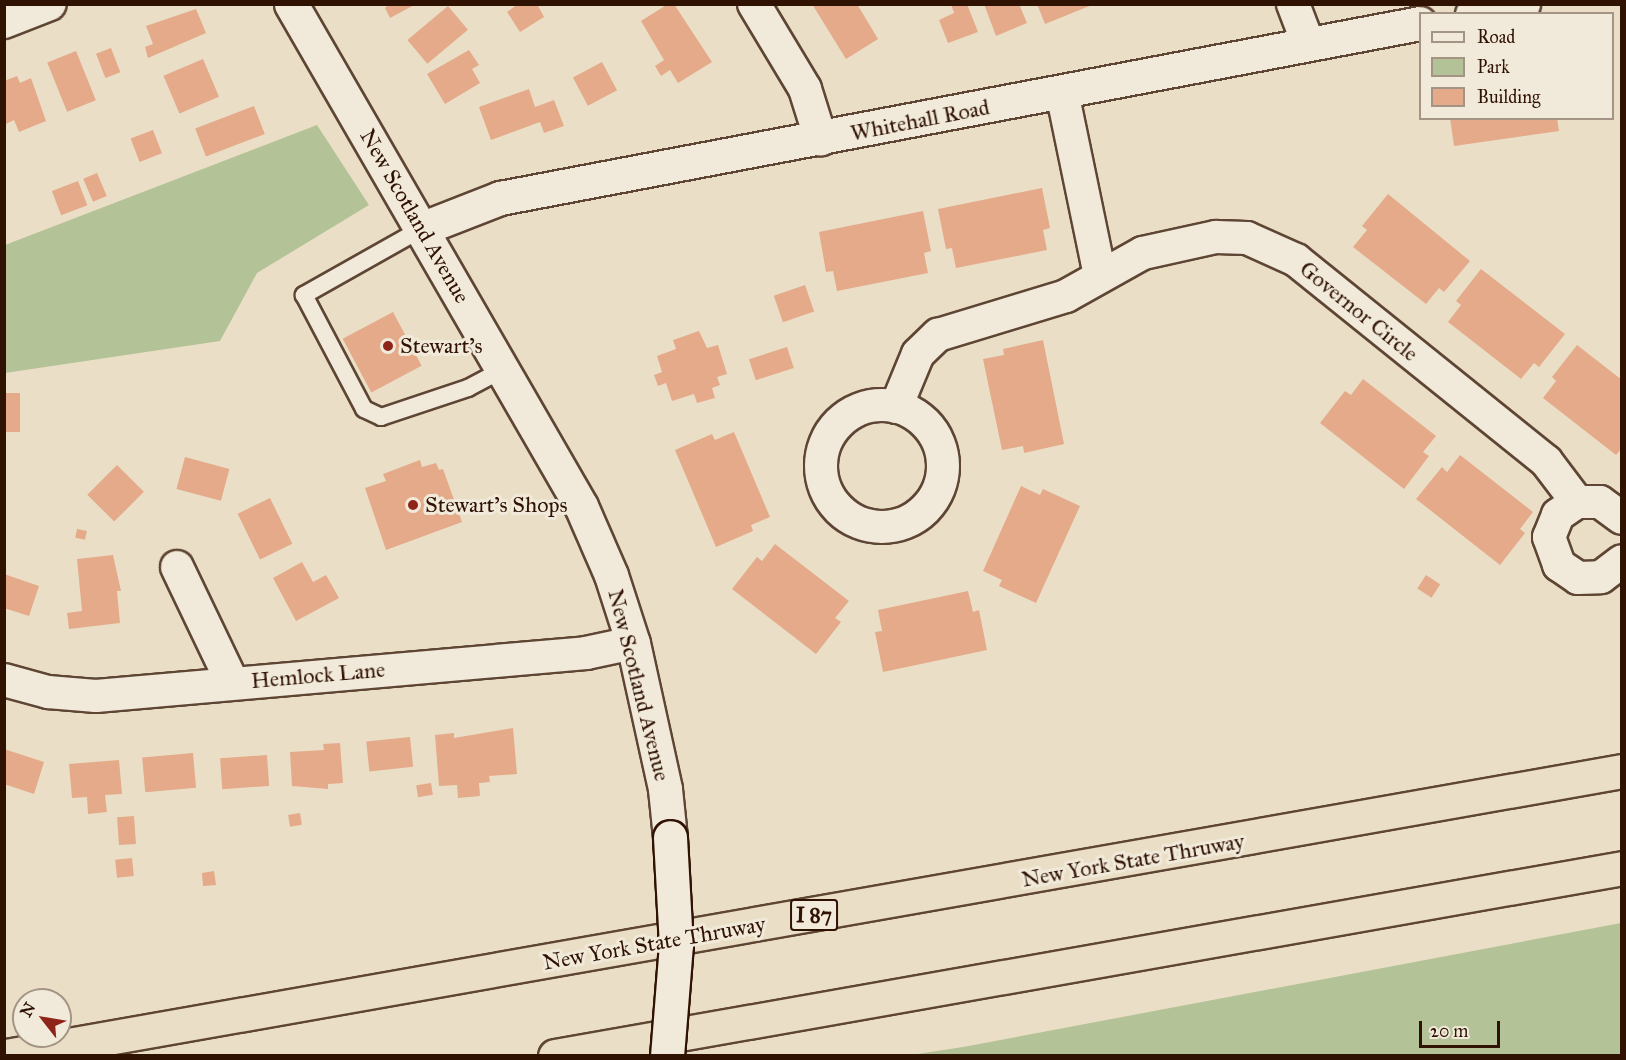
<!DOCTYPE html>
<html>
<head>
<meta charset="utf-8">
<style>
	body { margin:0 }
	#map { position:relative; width:1626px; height:1060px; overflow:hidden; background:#eadfc6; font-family:"IM FELL Great Primer",serif }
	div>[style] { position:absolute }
	.green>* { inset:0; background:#b4c297 }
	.building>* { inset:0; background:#e4aa8a; transform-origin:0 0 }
	.roads { filter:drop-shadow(2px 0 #5e4534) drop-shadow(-2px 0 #5e4534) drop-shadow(0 2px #5e4534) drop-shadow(0 -2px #5e4534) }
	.lane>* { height:16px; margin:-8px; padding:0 8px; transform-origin:8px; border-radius:8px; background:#f1eada }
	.street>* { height:32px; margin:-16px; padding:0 16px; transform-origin:16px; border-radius:16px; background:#f1eada }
	.street>.ring { margin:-16px; padding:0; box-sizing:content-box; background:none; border:32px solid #f1eada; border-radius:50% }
	.secondary>* { height:33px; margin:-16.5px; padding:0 16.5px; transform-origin:16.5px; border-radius:16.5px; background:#f1eada }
	.highway>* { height:33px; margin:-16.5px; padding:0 16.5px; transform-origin:16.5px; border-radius:16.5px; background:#eadfc6 }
	.bridges { filter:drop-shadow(2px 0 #301203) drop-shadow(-2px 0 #301203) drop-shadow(0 2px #301203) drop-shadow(0 -2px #301203) }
	.secondary-bridge>* { height:33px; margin:-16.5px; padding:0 16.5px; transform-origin:16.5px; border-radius:16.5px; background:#f1eada }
	.dots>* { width:16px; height:16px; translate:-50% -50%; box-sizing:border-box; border:3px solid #f1eada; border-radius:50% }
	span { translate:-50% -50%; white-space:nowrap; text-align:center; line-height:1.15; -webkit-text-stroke:6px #f1eada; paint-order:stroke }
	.shield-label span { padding:2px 4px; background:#f1eada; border:2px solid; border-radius:4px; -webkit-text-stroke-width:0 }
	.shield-label { font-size:21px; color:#301203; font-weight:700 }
	.street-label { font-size:22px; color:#301203 }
	.poi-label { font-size:22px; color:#301203 }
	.left { translate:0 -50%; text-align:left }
	.frame { position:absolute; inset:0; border:6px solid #301203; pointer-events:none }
	.legend { position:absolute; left:1419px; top:12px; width:195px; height:108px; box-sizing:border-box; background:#f1eada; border:2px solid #a49484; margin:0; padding:8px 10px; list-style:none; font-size:18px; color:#301203 }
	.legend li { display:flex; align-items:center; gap:12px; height:30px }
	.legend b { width:30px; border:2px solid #a49484 }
	.north { position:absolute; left:12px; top:988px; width:60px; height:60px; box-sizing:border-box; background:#f1eada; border:2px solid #a49484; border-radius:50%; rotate:301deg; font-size:16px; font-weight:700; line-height:24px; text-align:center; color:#301203 }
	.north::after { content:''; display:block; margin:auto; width:21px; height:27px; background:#8f2418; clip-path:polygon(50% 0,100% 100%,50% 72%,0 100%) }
	.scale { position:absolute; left:1419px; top:1021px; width:81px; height:27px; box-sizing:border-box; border:3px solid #301203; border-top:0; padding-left:8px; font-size:18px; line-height:21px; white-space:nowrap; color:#301203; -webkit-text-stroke:4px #f1eada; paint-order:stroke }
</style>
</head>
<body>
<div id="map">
	<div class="green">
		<i style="clip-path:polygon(317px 125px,369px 205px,257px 273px,220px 341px,5px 373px,5px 245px)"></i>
		<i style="clip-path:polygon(1621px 923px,1621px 1055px,911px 1055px,963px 1047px)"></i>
	</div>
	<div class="building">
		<i style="clip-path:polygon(390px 4px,416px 4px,390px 18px,385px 8px)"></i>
		<i style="clip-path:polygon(518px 4px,537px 4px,544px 17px,520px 32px,507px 12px)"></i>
		<i style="clip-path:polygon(668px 4px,674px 4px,712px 62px,678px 83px,670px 70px,661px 76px,655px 66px,664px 60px,641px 21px)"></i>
		<i style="clip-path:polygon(812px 4px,857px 4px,878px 39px,846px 59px)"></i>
		<i style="clip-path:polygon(951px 4px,967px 4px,978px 32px,948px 43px,939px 20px,954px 13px)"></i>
		<i style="clip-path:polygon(984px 4px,1019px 4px,1027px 23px,996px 36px)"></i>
		<i style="clip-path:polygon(1037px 4px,1092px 4px,1092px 5px,1045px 24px)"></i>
		<i style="left:448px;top:6px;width:31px;height:53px;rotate:50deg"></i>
		<i style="clip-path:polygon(196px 9px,206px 33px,148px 58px,145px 47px,153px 44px,146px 26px)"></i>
		<i style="left:111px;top:48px;width:26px;height:16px;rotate:69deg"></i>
		<i style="clip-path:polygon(469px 50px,479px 65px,472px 69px,480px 83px,445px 104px,427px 74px)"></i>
		<i style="left:76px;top:51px;width:53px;height:31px;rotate:68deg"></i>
		<i style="left:203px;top:59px;width:41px;height:43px;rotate:67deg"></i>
		<i style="left:602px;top:62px;width:32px;height:33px;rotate:62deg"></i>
		<i style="clip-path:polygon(17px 76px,20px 83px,31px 78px,46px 121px,19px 132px,14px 120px,4px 125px,4px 81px)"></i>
		<i style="clip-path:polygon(529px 89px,535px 107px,554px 100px,564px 126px,544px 133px,540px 122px,491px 140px,479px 107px)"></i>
		<i style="left:254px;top:106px;width:30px;height:63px;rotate:69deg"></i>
		<i style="clip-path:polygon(1450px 118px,1557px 118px,1559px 131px,1454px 146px)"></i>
		<i style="left:153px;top:130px;width:25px;height:24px;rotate:69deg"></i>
		<i style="left:97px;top:173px;width:25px;height:15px;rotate:67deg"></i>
		<i style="left:78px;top:181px;width:26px;height:28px;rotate:69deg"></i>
		<i style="clip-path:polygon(1042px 188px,1050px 228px,1043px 230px,1047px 250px,956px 268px,952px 248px,946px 249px,938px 209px)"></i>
		<i style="clip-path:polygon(1388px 194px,1470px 261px,1444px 292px,1439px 288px,1426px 304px,1353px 247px,1367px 230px,1362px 226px)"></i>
		<i style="clip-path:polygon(923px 211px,931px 251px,924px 253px,928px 273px,837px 291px,833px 271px,826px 272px,819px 232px)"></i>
		<i style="clip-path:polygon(1481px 269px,1565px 334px,1539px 367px,1534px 363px,1521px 379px,1448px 322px,1461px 305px,1456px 301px)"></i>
		<i style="left:805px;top:285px;width:28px;height:33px;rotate:71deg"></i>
		<i style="left:393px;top:312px;width:61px;height:57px;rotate:62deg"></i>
		<i style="clip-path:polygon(699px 331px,707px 348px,718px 345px,727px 374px,717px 377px,720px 385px,712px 388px,715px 398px,697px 403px,694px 394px,672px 401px,666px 383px,658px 386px,654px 375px,662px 372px,657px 356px,676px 349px,673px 340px)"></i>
		<i style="clip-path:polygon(1043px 340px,1064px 444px,1024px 453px,1023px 446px,1002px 450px,983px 359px,1004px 355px,1003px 349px)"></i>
		<i style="clip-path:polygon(1577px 345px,1622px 380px,1622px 448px,1616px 455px,1543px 398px,1556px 381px,1552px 377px)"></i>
		<i style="left:787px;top:347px;width:22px;height:40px;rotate:72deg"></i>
		<i style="clip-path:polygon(1363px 379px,1436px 436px,1423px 452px,1429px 456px,1404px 489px,1320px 423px,1345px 391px,1351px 395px)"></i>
		<i style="left:4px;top:393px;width:16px;height:39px"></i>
		<i style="clip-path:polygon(734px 432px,770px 517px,751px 525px,753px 531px,716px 547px,675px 450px,712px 434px,715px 440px)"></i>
		<i style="clip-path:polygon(1460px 455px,1533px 512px,1520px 529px,1525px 533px,1500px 565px,1416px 499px,1442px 467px,1447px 472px)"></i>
		<i style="left:185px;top:457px;width:46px;height:33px;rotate:15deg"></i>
		<i style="clip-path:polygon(420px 460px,422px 467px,436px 463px,439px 470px,443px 469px,462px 522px,386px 550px,365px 488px,386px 481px,383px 474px)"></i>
		<i style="left:117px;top:465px;width:38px;height:42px;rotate:45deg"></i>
		<i style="clip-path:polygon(1021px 486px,1040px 495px,1043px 489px,1080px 506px,1036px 603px,999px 586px,1002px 580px,983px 571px)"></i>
		<i style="left:270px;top:498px;width:51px;height:36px;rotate:64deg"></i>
		<i style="left:77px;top:529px;width:10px;height:9px;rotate:11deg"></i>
		<i style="clip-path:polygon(775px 544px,849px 601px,835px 618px,841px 622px,816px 654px,732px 589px,757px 557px,762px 561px)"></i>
		<i style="clip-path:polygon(113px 555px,121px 591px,117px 591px,120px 623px,69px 629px,67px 613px,82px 611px,77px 559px)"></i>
		<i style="clip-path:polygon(302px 562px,313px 582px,326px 575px,339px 598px,296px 621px,273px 578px)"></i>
		<i style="clip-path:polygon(4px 574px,39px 586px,29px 616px,4px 608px)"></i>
		<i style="left:1426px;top:575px;width:17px;height:16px;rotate:33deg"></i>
		<i style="clip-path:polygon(968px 591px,973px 612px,979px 610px,987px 650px,883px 672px,875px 632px,882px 631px,878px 610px)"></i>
		<i style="clip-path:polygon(513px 728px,517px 774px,489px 776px,490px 782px,479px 783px,480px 796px,458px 798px,457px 785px,439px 786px,435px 735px,454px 733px,454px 738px)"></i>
		<i style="left:410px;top:737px;width:30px;height:44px;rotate:84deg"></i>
		<i style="clip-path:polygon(340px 743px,343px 783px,328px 784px,328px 789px,292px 786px,290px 752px,324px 750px,323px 744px)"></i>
		<i style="clip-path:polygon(4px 749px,44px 762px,34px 794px,4px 784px)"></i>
		<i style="left:193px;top:753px;width:35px;height:51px;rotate:85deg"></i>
		<i style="left:267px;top:755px;width:31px;height:47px;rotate:86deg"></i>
		<i style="clip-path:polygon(119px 760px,122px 794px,105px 795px,107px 812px,88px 814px,87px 797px,72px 798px,69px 764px)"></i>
		<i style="left:431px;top:783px;width:12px;height:15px;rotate:81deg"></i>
		<i style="left:300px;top:813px;width:12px;height:12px;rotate:81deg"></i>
		<i style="left:134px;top:816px;width:28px;height:17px;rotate:86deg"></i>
		<i style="left:132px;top:858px;width:18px;height:17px;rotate:84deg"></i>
		<i style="clip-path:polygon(214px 871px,216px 885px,203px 886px,202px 873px)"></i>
	</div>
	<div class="roads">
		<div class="lane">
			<i style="left:423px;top:228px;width:137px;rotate:150.6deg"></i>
			<i style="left:304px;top:295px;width:129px;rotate:62.2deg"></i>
			<i style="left:364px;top:409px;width:19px;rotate:25deg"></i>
			<i style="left:381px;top:417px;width:92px;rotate:-18.4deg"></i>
			<i style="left:468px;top:388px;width:40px;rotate:-28deg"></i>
		</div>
		<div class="street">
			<i style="left:754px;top:4px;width:99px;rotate:59deg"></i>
			<i style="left:805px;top:89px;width:53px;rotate:72.6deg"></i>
			<i style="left:1293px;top:4px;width:42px;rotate:69deg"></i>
			<i style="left:4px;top:22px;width:49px;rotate:-21.4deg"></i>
			<i style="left:1062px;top:92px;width:188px;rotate:78.3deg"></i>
			<i class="ring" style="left:821px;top:405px;width:90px;height:90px"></i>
			<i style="left:896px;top:407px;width:57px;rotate:-67.5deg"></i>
			<i style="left:918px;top:354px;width:28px;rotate:-44deg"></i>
			<i style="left:938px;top:335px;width:134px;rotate:-16.9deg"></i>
			<i style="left:1066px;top:296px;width:88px;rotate:-29.2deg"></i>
			<i style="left:1143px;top:253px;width:75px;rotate:-12.4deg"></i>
			<i style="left:1216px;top:237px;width:31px;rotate:2deg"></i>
			<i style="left:1247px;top:238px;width:54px;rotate:24.2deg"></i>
			<i style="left:1296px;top:260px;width:321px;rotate:38.8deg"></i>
			<i style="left:1546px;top:461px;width:51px;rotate:52.9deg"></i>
			<i style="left:1622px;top:518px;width:27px;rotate:-144deg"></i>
			<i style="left:1600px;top:502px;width:23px;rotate:180deg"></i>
			<i style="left:1577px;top:502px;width:23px;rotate:146deg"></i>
			<i style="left:1558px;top:515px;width:24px;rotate:112deg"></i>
			<i style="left:1549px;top:537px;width:30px;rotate:70deg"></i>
			<i style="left:1559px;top:565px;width:23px;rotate:34deg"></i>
			<i style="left:1578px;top:578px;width:23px;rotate:-2deg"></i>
			<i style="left:1601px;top:577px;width:26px;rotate:-37deg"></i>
			<i style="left:177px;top:567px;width:127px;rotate:64.4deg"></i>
			<i style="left:4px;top:680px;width:46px;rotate:15.3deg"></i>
			<i style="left:48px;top:692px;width:48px;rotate:4.8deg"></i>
			<i style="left:96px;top:696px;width:492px;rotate:-5deg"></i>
			<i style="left:586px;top:653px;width:48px;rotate:-12deg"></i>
		</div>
		<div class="secondary">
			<i style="left:291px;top:4px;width:580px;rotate:59.99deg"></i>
			<i style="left:581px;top:506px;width:75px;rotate:66.5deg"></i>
			<i style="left:611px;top:575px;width:71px;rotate:72.1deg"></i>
			<i style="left:633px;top:643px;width:149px;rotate:77.6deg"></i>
			<i style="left:665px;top:789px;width:48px;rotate:84.1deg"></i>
			<i style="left:1472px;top:14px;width:52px;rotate:-11.1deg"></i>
			<i style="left:423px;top:228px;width:83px;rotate:-21.3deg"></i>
			<i style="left:500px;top:198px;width:936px;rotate:-10.77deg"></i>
		</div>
		<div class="highway">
			<i style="left:6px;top:1056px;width:1641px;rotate:-10deg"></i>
			<i style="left:555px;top:1056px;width:1083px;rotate:-9.99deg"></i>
		</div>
	</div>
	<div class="bridges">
		<div class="secondary-bridge">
			<i style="left:667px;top:1056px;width:111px;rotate:-85.4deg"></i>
			<i style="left:676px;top:945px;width:108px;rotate:-93.2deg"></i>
		</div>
	</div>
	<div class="dots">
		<i style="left:388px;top:346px;background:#8f2418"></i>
		<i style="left:413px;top:505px;background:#8f2418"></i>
	</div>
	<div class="shield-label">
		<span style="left:814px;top:915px">I 87</span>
	</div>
	<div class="street-label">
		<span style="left:920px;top:120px;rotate:-11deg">Whitehall Road</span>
		<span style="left:415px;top:216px;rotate:60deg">New Scotland Avenue</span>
		<span style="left:1359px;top:311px;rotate:39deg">Governor Circle</span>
		<span style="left:318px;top:675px;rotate:-5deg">Hemlock Lane</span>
		<span style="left:639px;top:685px;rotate:76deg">New Scotland Avenue</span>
		<span style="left:1133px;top:860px;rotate:-10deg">New York State Thruway</span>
		<span style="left:654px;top:943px;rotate:-10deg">New York State Thruway</span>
	</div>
	<div class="poi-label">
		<span class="left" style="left:400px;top:346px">Stewart's</span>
		<span class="left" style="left:425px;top:505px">Stewart's Shops</span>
	</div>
	<div class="frame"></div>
	<ul class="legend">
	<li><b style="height:8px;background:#f1eada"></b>Road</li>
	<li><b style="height:16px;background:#b4c297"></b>Park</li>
	<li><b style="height:16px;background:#e4aa8a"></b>Building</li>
	</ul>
	<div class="north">N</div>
	<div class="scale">20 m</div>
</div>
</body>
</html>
